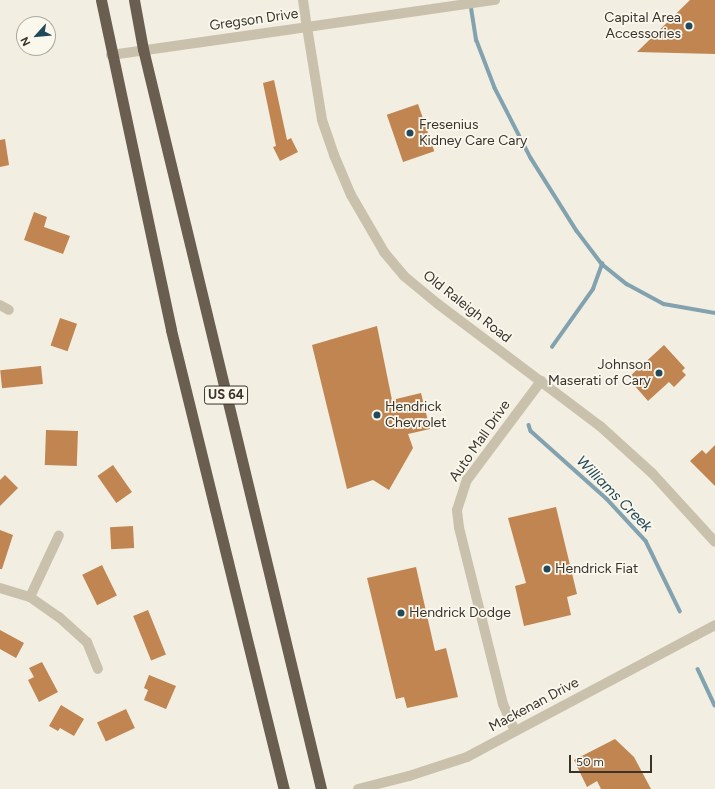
<!DOCTYPE html>
<html>
<head>
<meta charset="utf-8">
<style>
	body { margin:0 }
	#map { position:relative; width:715px; height:789px; overflow:hidden; background:#f2eee1; font-family:Figtree,sans-serif }
	div>[style] { position:absolute }
	.stream>* { height:3.5px; margin:-1.75px; padding:0 1.75px; transform-origin:1.75px; border-radius:1.75px; background:#81a2ae }
	.building>* { inset:0; background:#c08551; transform-origin:0 0 }
	.minor>* { height:10px; margin:-5px; padding:0 5px; transform-origin:5px; border-radius:5px; background:#cac1ad }
	.tertiary>* { height:10px; margin:-5px; padding:0 5px; transform-origin:5px; border-radius:5px; background:#cac1ad }
	.trunk>* { height:11px; margin:-5.5px; padding:0 5.5px; transform-origin:5.5px; border-radius:5.5px; background:#6a5e50 }
	.dots>* { width:11px; height:11px; translate:-50% -50%; box-sizing:border-box; border:2px solid #faf7ed; border-radius:50% }
	span { translate:-50% -50%; white-space:nowrap; text-align:center; line-height:1.15; -webkit-text-stroke:3.5px #faf7ed; paint-order:stroke }
	.shield-label span { padding:1px 3px; background:#faf7ed; border:1px solid; border-radius:3px; -webkit-text-stroke-width:0 }
	.shield-label { font-size:13px; color:#39332b; font-weight:700 }
	.poi-label { font-size:14px; color:#39332b }
	.right { translate:-100% -50%; text-align:right }
	.left { translate:0 -50%; text-align:left }
	.street-label { font-size:14px; color:#39332b }
	.water-label { font-size:15px; color:#224959; font-style:italic }
	.north { position:absolute; left:16px; top:16px; width:40px; height:40px; box-sizing:border-box; background:#faf7ed; border:1px solid #ada99f; border-radius:50%; rotate:243deg; font-size:11px; font-weight:700; line-height:16px; text-align:center; color:#39332b }
	.north::after { content:''; display:block; margin:auto; width:14px; height:18px; background:#224959; clip-path:polygon(50% 0,100% 100%,50% 72%,0 100%) }
	.scale { position:absolute; left:569px; top:755px; width:83px; height:18px; box-sizing:border-box; border:2px solid #39332b; border-top:0; padding-left:5px; font-size:12px; line-height:14px; white-space:nowrap; color:#39332b; -webkit-text-stroke:3px #faf7ed; paint-order:stroke }
</style>
</head>
<body>
<div id="map">
	<div class="stream">
		<i style="left:471px;top:5px;width:36px;rotate:81deg"></i>
		<i style="left:477px;top:41px;width:50px;rotate:69deg"></i>
		<i style="left:495px;top:88px;width:79px;rotate:62.8deg"></i>
		<i style="left:531px;top:158px;width:86px;rotate:57.8deg"></i>
		<i style="left:577px;top:231px;width:41px;rotate:52.9deg"></i>
		<i style="left:602px;top:264px;width:32px;rotate:39deg"></i>
		<i style="left:627px;top:284px;width:42px;rotate:28.4deg"></i>
		<i style="left:664px;top:304px;width:52px;rotate:10deg"></i>
		<i style="left:552px;top:347px;width:71px;rotate:-54.7deg"></i>
		<i style="left:593px;top:289px;width:27px;rotate:-70deg"></i>
		<i style="left:529px;top:425px;width:6px;rotate:72deg"></i>
		<i style="left:531px;top:431px;width:102px;rotate:41.8deg"></i>
		<i style="left:607px;top:499px;width:57px;rotate:47.1deg"></i>
		<i style="left:646px;top:541px;width:78px;rotate:64.1deg"></i>
		<i style="left:698px;top:669px;width:40px;rotate:65deg"></i>
	</div>
	<div class="building">
		<i style="clip-path:polygon(690px 0,715px 0,715px 54px,637px 52px)"></i>
		<i style="clip-path:polygon(274px 80px,287px 140px,291px 138px,298px 152px,280px 161px,273px 147px,276px 146px,263px 83px)"></i>
		<i style="left:418px;top:104px;width:50px;height:33px;rotate:71deg"></i>
		<i style="clip-path:polygon(5px 139px,9px 165px,0 167px,0 140px)"></i>
		<i style="clip-path:polygon(34px 212px,47px 217px,44px 227px,70px 236px,63px 254px,24px 240px)"></i>
		<i style="left:60px;top:318px;width:18px;height:29px;rotate:19deg"></i>
		<i style="clip-path:polygon(377px 326px,392px 400px,421px 393px,430px 429px,408px 434px,413px 448px,389px 490px,373px 480px,347px 489px,312px 345px)"></i>
		<i style="clip-path:polygon(664px 345px,685px 368px,682px 371px,686px 375px,674px 387px,669px 382px,648px 401px,628px 378px)"></i>
		<i style="left:41px;top:366px;width:18px;height:41px;rotate:84deg"></i>
		<i style="left:46px;top:430px;width:32px;height:35px;rotate:2deg"></i>
		<i style="clip-path:polygon(715px 445px,715px 486px,690px 461px,702px 450px,706px 454px)"></i>
		<i style="left:113px;top:465px;width:33px;height:19px;rotate:55deg"></i>
		<i style="clip-path:polygon(5px 475px,18px 488px,0 506px,0 480px)"></i>
		<i style="clip-path:polygon(556px 507px,577px 594px,567px 597px,571px 615px,524px 626px,515px 586px,526px 583px,508px 518px)"></i>
		<i style="left:133px;top:526px;width:22px;height:23px;rotate:87deg"></i>
		<i style="clip-path:polygon(0 530px,13px 535px,2px 569px,0 569px)"></i>
		<i style="left:102px;top:565px;width:34px;height:22px;rotate:64deg"></i>
		<i style="clip-path:polygon(416px 567px,435px 651px,446px 648px,458px 697px,407px 708px,404px 697px,396px 699px,367px 578px)"></i>
		<i style="left:148px;top:610px;width:48px;height:16px;rotate:68deg"></i>
		<i style="clip-path:polygon(0 630px,24px 643px,16px 658px,0 649px)"></i>
		<i style="clip-path:polygon(42px 662px,58px 692px,39px 702px,28px 680px,34px 677px,29px 668px)"></i>
		<i style="clip-path:polygon(149px 675px,176px 686px,166px 709px,144px 700px,148px 690px,144px 688px)"></i>
		<i style="clip-path:polygon(61px 705px,84px 719px,74px 736px,60px 728px,58px 731px,49px 726px)"></i>
		<i style="left:126px;top:709px;width:21px;height:32px;rotate:65deg"></i>
		<i style="clip-path:polygon(615px 739px,634px 757px,651px 789px,601px 789px,597px 781px,587px 787px,574px 760px)"></i>
	</div>
	<div class="minor">
		<i style="left:303px;top:0;width:27px;rotate:82deg"></i>
		<i style="left:307px;top:27px;width:190px;rotate:-8.2deg"></i>
		<i style="left:0;top:305px;width:10px;rotate:29deg"></i>
		<i style="left:0;top:588px;width:31px;rotate:17deg"></i>
		<i style="left:30px;top:597px;width:35px;rotate:35deg"></i>
		<i style="left:59px;top:617px;width:38px;rotate:42deg"></i>
		<i style="left:87px;top:642px;width:29px;rotate:68deg"></i>
		<i style="left:30px;top:597px;width:68px;rotate:-64.9deg"></i>
		<i style="left:515px;top:731px;width:30px;rotate:-114deg"></i>
		<i style="left:503px;top:704px;width:182px;rotate:-104deg"></i>
		<i style="left:459px;top:527px;width:17px;rotate:-97deg"></i>
		<i style="left:457px;top:510px;width:32px;rotate:-72deg"></i>
		<i style="left:467px;top:480px;width:124px;rotate:-53.2deg"></i>
	</div>
	<div class="tertiary">
		<i style="left:111px;top:55px;width:198px;rotate:-8.1deg"></i>
		<i style="left:307px;top:27px;width:94px;rotate:80.8deg"></i>
		<i style="left:322px;top:120px;width:37px;rotate:71deg"></i>
		<i style="left:334px;top:155px;width:43px;rotate:67deg"></i>
		<i style="left:351px;top:195px;width:66px;rotate:59.9deg"></i>
		<i style="left:384px;top:252px;width:31px;rotate:50deg"></i>
		<i style="left:404px;top:276px;width:44px;rotate:39.5deg"></i>
		<i style="left:438px;top:304px;width:203px;rotate:37deg"></i>
		<i style="left:600px;top:426px;width:70px;rotate:42.1deg"></i>
		<i style="left:652px;top:473px;width:93px;rotate:47.6deg"></i>
		<i style="left:358px;top:789px;width:53px;rotate:-14.3deg"></i>
		<i style="left:409px;top:776px;width:61px;rotate:-18.1deg"></i>
		<i style="left:467px;top:757px;width:281px;rotate:-28deg"></i>
	</div>
	<div class="trunk">
		<i style="left:101px;top:0;width:337px;rotate:78deg"></i>
		<i style="left:171px;top:330px;width:473px;rotate:76.2deg"></i>
		<i style="left:134px;top:0;width:50px;rotate:79.6deg"></i>
		<i style="left:143px;top:49px;width:761px;rotate:76.47deg"></i>
	</div>
	<div class="dots">
		<i style="left:689px;top:26px;background:#224959"></i>
		<i style="left:410px;top:133px;background:#224959"></i>
		<i style="left:659px;top:373px;background:#224959"></i>
		<i style="left:377px;top:415px;background:#224959"></i>
		<i style="left:547px;top:569px;background:#224959"></i>
		<i style="left:401px;top:613px;background:#224959"></i>
	</div>
	<div class="shield-label">
		<span style="left:226px;top:395px">US 64</span>
	</div>
	<div class="poi-label">
		<span class="right" style="left:681px;top:26px">Capital Area<br>Accessories</span>
		<span class="left" style="left:419px;top:133px">Fresenius<br>Kidney Care Cary</span>
		<span class="right" style="left:651px;top:373px">Johnson<br>Maserati of Cary</span>
		<span class="left" style="left:385px;top:415px">Hendrick<br>Chevrolet</span>
		<span class="left" style="left:555px;top:569px">Hendrick Fiat</span>
		<span class="left" style="left:409px;top:613px">Hendrick Dodge</span>
	</div>
	<div class="street-label">
		<span style="left:254px;top:20px;rotate:-8deg">Gregson Drive</span>
		<span style="left:467px;top:307px;rotate:38deg">Old Raleigh Road</span>
		<span style="left:480px;top:441px;rotate:-55deg">Auto Mall Drive</span>
		<span style="left:534px;top:705px;rotate:-28deg">Mackenan Drive</span>
	</div>
	<div class="water-label">
		<span style="left:614px;top:494px;rotate:45deg">Williams Creek</span>
	</div>
	<div class="north">N</div>
	<div class="scale">50 m</div>
</div>
</body>
</html>
